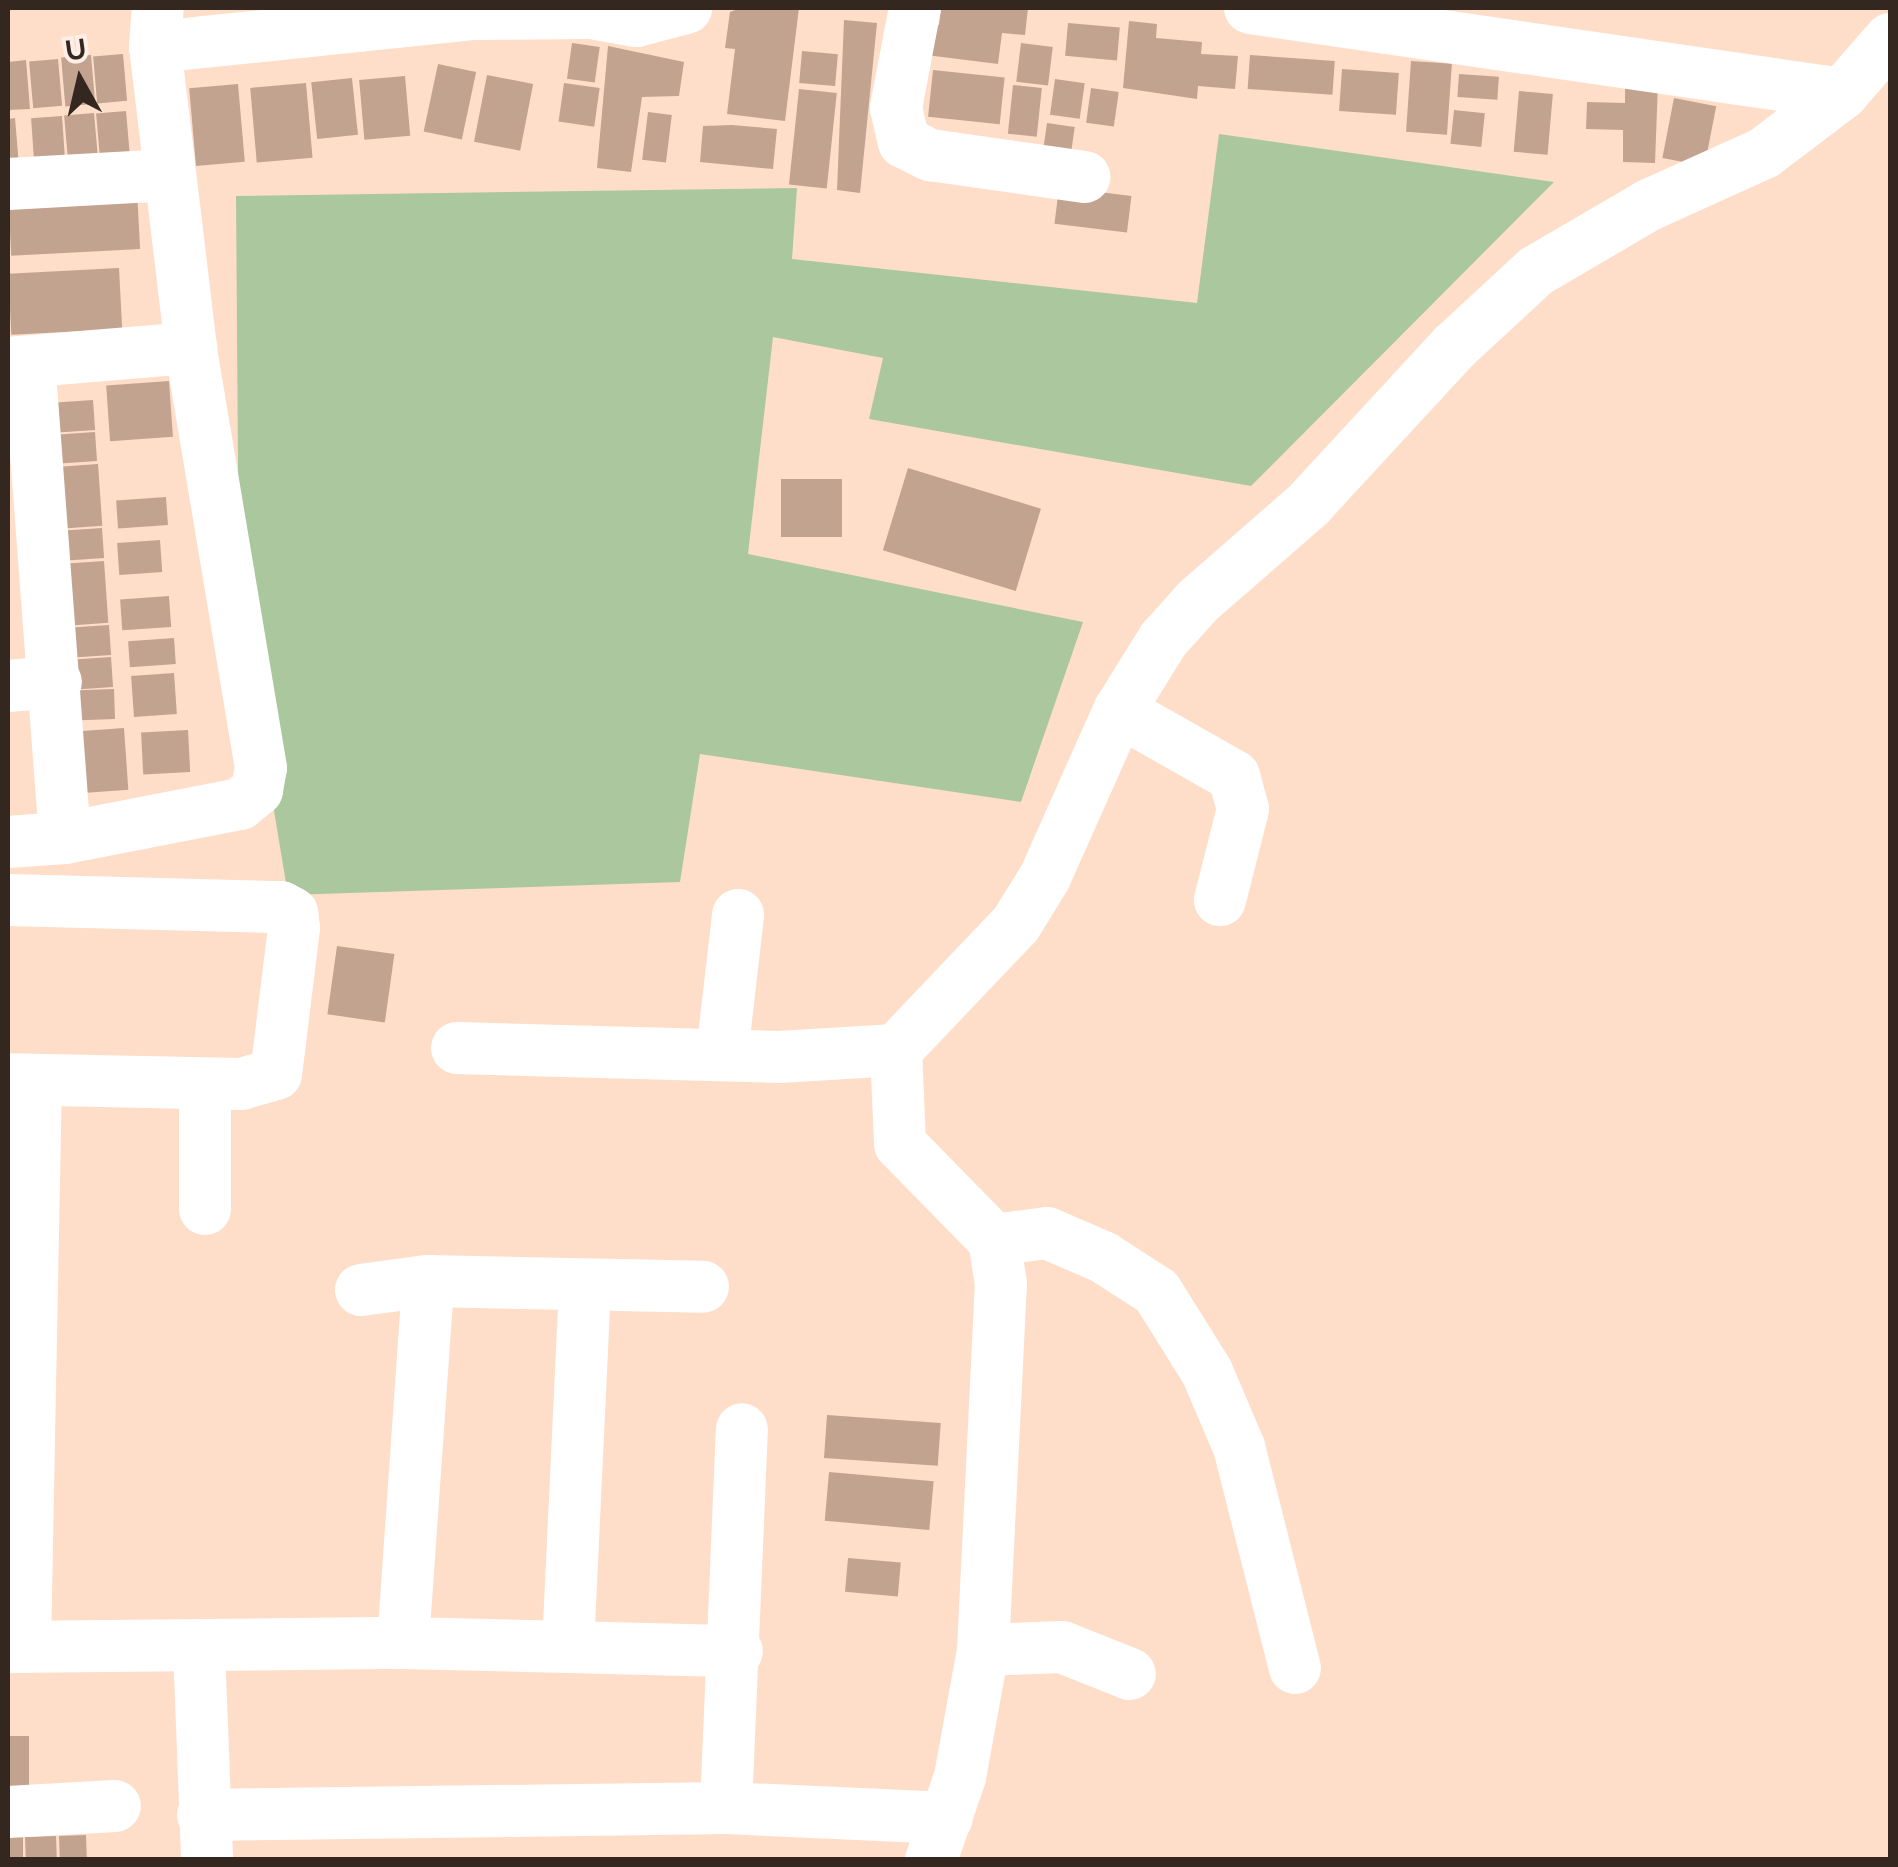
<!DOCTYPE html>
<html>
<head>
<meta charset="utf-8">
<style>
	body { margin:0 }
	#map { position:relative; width:1898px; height:1867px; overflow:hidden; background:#fedec9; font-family:Raleway,sans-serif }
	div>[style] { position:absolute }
	.green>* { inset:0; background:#abc79d }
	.building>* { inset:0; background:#c2a390; transform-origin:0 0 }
	.minor>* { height:52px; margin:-26px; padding:0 26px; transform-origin:26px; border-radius:26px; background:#fff }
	span { translate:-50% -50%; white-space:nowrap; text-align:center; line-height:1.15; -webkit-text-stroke:8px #fdefe7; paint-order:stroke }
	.frame { position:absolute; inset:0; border:10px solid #33271f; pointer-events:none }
	.north { position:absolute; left:30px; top:30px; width:100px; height:100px; -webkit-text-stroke:8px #fdefe7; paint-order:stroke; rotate:352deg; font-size:28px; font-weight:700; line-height:40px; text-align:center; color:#33271f }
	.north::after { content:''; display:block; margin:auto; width:35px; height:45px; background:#33271f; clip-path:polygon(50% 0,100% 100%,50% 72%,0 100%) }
</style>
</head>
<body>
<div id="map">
	<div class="green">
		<i style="clip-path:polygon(1219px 134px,1554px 182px,1251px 486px,869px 419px,883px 358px,773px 337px,748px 554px,1083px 622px,1021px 802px,700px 754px,680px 882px,288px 895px,239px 600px,236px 196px,797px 188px,792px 259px,1197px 303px)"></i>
	</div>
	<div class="building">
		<i style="clip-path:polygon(740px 8px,799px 8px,785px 121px,727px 114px,735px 49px,725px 48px,730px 12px)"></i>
		<i style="clip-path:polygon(941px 8px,1028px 8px,1025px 35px,1002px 33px,998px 64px,926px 55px,930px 25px,939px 25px)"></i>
		<i style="clip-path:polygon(844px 20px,877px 23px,860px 193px,837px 190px)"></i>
		<i style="clip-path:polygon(1129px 21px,1157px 24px,1156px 38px,1202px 42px,1201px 54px,1238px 56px,1235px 89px,1198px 86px,1197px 99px,1123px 88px)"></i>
		<i style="left:1068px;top:23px;width:52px;height:33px;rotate:5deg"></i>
		<i style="left:572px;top:43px;width:28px;height:36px;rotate:8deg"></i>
		<i style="left:1021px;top:43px;width:32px;height:39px;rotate:7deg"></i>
		<i style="clip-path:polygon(608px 46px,684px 62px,679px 96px,642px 97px,631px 172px,597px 168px)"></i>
		<i style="left:802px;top:51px;width:36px;height:32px;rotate:5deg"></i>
		<i style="left:123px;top:54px;width:47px;height:30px;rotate:85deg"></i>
		<i style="left:91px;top:55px;width:49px;height:30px;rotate:85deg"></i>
		<i style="left:1250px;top:55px;width:85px;height:34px;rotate:4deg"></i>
		<i style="left:58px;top:59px;width:47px;height:29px;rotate:85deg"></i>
		<i style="clip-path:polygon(26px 60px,30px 109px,8px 110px,8px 62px)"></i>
		<i style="left:1411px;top:61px;width:41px;height:71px;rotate:4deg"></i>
		<i style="left:438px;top:64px;width:39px;height:69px;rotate:12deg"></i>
		<i style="left:1342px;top:69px;width:57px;height:42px;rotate:4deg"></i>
		<i style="left:933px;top:70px;width:72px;height:47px;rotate:6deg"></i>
		<i style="left:1459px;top:74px;width:40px;height:23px;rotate:4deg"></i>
		<i style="left:487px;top:75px;width:47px;height:68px;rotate:11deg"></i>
		<i style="left:405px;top:76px;width:60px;height:46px;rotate:85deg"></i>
		<i style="left:352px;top:78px;width:57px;height:41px;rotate:84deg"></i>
		<i style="left:1055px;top:79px;width:30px;height:36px;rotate:8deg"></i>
		<i style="clip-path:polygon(1625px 82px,1658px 83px,1655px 163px,1623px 162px,1623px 130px,1586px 129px,1587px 102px,1625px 103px)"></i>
		<i style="left:306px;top:83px;width:75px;height:56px;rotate:85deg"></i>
		<i style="left:564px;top:83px;width:36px;height:39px;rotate:8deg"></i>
		<i style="left:238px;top:84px;width:78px;height:49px;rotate:85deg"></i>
		<i style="left:1013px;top:85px;width:29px;height:49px;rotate:6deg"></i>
		<i style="left:1091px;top:88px;width:28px;height:35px;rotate:8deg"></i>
		<i style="left:799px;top:89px;width:38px;height:96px;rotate:6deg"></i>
		<i style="left:1519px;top:91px;width:34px;height:61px;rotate:5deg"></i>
		<i style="left:1674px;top:98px;width:43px;height:61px;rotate:11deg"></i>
		<i style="left:1454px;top:110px;width:31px;height:34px;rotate:6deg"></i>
		<i style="left:126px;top:111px;width:48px;height:30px;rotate:85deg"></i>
		<i style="left:648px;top:112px;width:24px;height:48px;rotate:7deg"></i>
		<i style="left:94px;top:113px;width:48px;height:30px;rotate:85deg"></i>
		<i style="left:62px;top:116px;width:48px;height:31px;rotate:86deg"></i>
		<i style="clip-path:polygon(15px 118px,19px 166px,8px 167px,8px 119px)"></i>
		<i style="left:1047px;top:123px;width:28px;height:29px;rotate:8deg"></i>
		<i style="clip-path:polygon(732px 125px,777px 129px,773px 169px,700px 162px,703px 126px)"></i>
		<i style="left:1059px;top:187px;width:73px;height:37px;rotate:7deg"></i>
		<i style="left:137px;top:190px;width:59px;height:129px;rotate:87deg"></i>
		<i style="left:119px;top:268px;width:61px;height:111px;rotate:87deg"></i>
		<i style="left:169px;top:381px;width:56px;height:63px;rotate:86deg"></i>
		<i style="left:93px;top:400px;width:30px;height:48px;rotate:86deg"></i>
		<i style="left:95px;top:432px;width:29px;height:48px;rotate:86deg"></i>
		<i style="left:98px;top:464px;width:62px;height:49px;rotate:86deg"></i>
		<i style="left:908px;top:468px;width:139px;height:86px;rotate:17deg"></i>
		<i style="left:781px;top:479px;width:61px;height:58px"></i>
		<i style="left:166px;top:497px;width:28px;height:50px;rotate:86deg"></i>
		<i style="left:102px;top:528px;width:30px;height:48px;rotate:86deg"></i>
		<i style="left:160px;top:540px;width:32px;height:43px;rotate:86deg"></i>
		<i style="left:104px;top:561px;width:62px;height:48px;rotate:86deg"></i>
		<i style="left:169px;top:596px;width:31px;height:49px;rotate:86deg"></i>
		<i style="left:109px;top:625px;width:30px;height:48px;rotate:86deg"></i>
		<i style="left:174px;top:638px;width:26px;height:46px;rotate:86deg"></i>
		<i style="left:111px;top:657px;width:30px;height:48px;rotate:86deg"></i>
		<i style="left:174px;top:673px;width:41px;height:43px;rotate:86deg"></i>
		<i style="left:114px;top:689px;width:30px;height:49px;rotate:88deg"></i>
		<i style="left:124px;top:728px;width:62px;height:52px;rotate:86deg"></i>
		<i style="left:188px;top:730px;width:42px;height:47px;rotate:87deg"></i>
		<i style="left:337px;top:946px;width:58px;height:69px;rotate:8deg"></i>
		<i style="left:827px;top:1415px;width:114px;height:43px;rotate:4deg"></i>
		<i style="left:829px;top:1472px;width:105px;height:49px;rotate:5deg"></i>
		<i style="left:848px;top:1558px;width:53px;height:34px;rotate:5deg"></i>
		<i style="left:8px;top:1736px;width:21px;height:57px"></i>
		<i style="left:86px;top:1835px;width:25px;height:27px;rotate:88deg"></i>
		<i style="left:56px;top:1836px;width:24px;height:31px;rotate:88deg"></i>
		<i style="left:23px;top:1837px;width:23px;height:15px;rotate:90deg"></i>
	</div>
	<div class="minor">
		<i style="left:915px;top:8px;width:102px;rotate:100.8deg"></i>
		<i style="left:896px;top:108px;width:35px;rotate:77deg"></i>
		<i style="left:904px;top:142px;width:29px;rotate:27deg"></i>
		<i style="left:930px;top:155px;width:156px;rotate:8.1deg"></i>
		<i style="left:1250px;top:8px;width:598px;rotate:8.27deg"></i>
		<i style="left:155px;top:47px;width:321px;rotate:-5.9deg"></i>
		<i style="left:474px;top:14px;width:117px;rotate:-0.5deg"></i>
		<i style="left:591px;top:13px;width:46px;rotate:10.1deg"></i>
		<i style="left:636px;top:21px;width:52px;rotate:-14.6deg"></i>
		<i style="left:8px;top:184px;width:162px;rotate:-3.2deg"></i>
		<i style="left:8px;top:363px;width:184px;rotate:-4.7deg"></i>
		<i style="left:8px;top:686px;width:48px;rotate:-4.8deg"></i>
		<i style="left:1119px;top:711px;width:132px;rotate:29.5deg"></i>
		<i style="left:1234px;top:776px;width:34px;rotate:75deg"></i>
		<i style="left:1243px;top:809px;width:94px;rotate:104.2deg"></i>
		<i style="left:65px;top:838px;width:178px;rotate:-11deg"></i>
		<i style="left:240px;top:804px;width:22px;rotate:-39deg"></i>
		<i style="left:257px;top:790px;width:22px;rotate:-80deg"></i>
		<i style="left:261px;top:768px;width:426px;rotate:-99.5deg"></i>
		<i style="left:191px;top:348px;width:303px;rotate:-96.8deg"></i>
		<i style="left:155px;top:47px;width:39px;rotate:-86deg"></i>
		<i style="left:8px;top:842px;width:57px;rotate:-4deg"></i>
		<i style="left:65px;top:838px;width:477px;rotate:-94.3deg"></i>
		<i style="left:8px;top:900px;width:273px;rotate:1.5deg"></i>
		<i style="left:281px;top:907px;width:13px;rotate:29deg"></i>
		<i style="left:292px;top:913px;width:15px;rotate:82deg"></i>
		<i style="left:294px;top:928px;width:147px;rotate:97deg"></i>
		<i style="left:276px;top:1074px;width:36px;rotate:164deg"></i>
		<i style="left:241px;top:1084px;width:233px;rotate:-178.8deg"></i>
		<i style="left:457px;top:1048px;width:322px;rotate:1.6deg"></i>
		<i style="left:779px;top:1057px;width:117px;rotate:-3.4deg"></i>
		<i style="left:722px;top:1054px;width:140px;rotate:-83.4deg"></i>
		<i style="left:205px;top:1084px;width:125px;rotate:90deg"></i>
		<i style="left:994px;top:1240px;width:53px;rotate:-7.5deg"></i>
		<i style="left:1047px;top:1233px;width:61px;rotate:23.2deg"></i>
		<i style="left:1103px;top:1257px;width:64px;rotate:32.9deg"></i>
		<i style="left:1157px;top:1292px;width:94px;rotate:58deg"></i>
		<i style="left:1207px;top:1372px;width:82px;rotate:66.9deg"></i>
		<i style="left:1239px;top:1447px;width:228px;rotate:75.8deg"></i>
		<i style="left:361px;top:1290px;width:68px;rotate:-7.7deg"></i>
		<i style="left:428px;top:1281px;width:275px;rotate:1.2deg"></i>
		<i style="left:403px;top:1643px;width:363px;rotate:-86deg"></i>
		<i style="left:8px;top:1647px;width:395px;rotate:-0.6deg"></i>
		<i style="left:403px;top:1643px;width:334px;rotate:1.4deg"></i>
		<i style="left:25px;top:1647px;width:567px;rotate:-88.89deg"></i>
		<i style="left:568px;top:1647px;width:360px;rotate:-87.3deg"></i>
		<i style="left:199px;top:1648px;width:212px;rotate:87.8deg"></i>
		<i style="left:983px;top:1650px;width:79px;rotate:-2.2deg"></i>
		<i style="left:1062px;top:1647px;width:73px;rotate:21.7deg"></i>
		<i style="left:726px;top:1808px;width:379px;rotate:-87.6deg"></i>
		<i style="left:8px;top:1812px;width:107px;rotate:-3.2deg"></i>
		<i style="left:203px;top:1815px;width:523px;rotate:-0.77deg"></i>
		<i style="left:726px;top:1808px;width:221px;rotate:2.6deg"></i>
		<i style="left:931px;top:1860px;width:88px;rotate:-70.7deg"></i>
		<i style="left:960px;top:1777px;width:129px;rotate:-79.7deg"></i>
		<i style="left:983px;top:1650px;width:366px;rotate:-87.2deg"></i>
		<i style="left:1001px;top:1284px;width:45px;rotate:-99deg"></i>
		<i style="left:994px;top:1240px;width:134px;rotate:-134.4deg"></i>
		<i style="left:900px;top:1144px;width:94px;rotate:-92.4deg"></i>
		<i style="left:896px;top:1050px;width:174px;rotate:-46.4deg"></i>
		<i style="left:1016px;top:924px;width:55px;rotate:-58.3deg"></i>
		<i style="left:1045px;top:877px;width:182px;rotate:-66deg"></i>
		<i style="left:1119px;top:711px;width:84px;rotate:-58.2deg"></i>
		<i style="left:1163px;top:640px;width:52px;rotate:-48.1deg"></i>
		<i style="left:1198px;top:601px;width:147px;rotate:-41.1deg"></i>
		<i style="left:1309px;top:504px;width:215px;rotate:-47.3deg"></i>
		<i style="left:1455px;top:346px;width:110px;rotate:-42.8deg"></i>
		<i style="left:1536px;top:271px;width:131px;rotate:-30.3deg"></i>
		<i style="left:1649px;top:205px;width:126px;rotate:-24.3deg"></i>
		<i style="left:1764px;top:153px;width:98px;rotate:-37.1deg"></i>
		<i style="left:1842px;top:94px;width:73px;rotate:-48.9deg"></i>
	</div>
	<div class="frame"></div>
	<div class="north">U</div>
</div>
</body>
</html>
